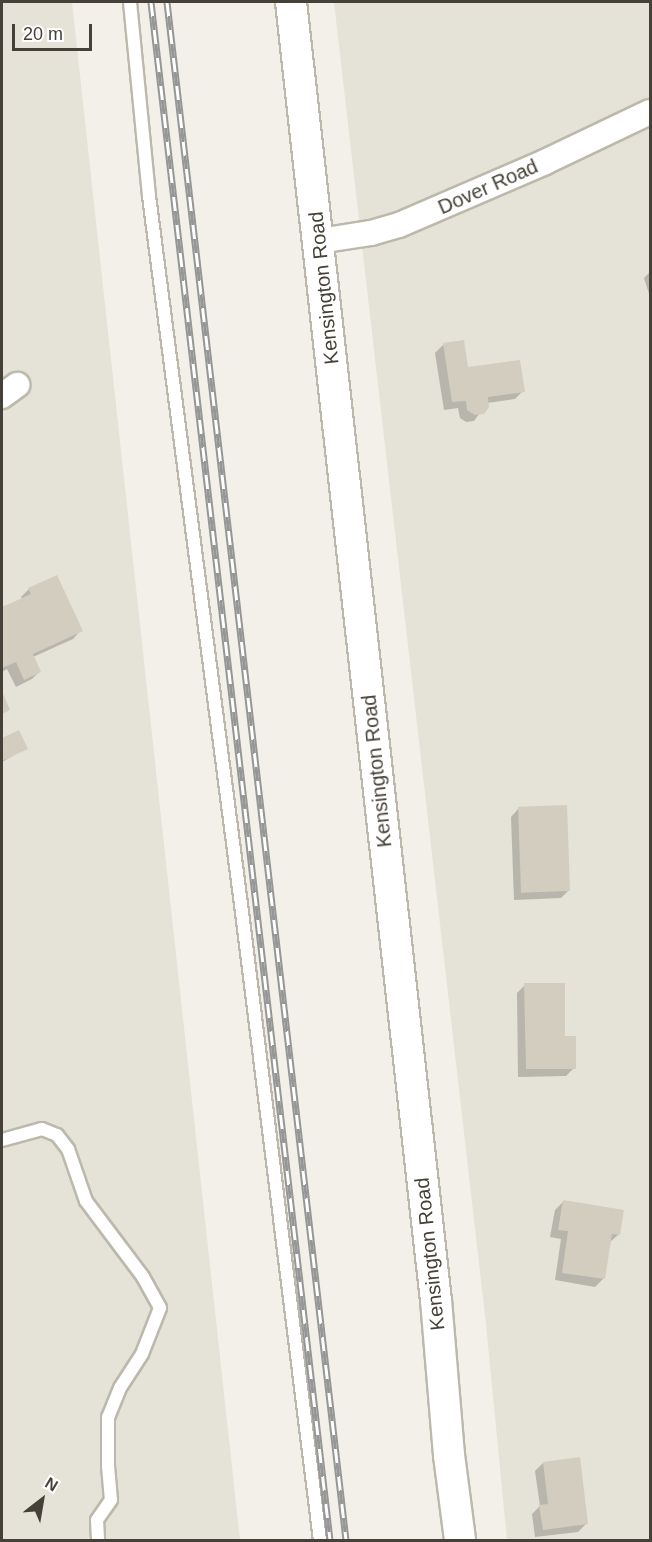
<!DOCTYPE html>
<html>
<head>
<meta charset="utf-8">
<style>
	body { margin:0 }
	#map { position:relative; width:652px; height:1542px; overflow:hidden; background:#f2f0e8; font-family:Arial,sans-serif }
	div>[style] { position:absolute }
	.residential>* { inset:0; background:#e5e3d7 }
	.shadow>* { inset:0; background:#0003 }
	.building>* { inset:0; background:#d2cdbf; transform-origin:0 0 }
	.roads { filter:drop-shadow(2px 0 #bcb9ac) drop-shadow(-2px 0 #bcb9ac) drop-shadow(0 2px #bcb9ac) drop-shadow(0 -2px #bcb9ac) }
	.service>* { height:12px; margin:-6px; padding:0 6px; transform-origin:6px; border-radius:6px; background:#fff }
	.minor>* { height:24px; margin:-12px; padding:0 12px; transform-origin:12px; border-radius:12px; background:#fff }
	.tertiary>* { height:30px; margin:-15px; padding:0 15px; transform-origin:15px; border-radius:15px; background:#fff }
	.rail>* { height:7px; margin-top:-3.5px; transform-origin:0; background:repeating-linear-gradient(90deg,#fff 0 14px,#969696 0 28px); box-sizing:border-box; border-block:2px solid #969696 }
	span { translate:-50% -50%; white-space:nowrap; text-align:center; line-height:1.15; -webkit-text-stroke:4.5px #fff; paint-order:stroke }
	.street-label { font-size:20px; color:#454138 }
	.frame { position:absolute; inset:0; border:3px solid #454138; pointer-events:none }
	.north { position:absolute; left:12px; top:1470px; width:60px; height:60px; -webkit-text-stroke:4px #fff; paint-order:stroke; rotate:31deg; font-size:16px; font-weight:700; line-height:24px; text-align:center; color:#454138 }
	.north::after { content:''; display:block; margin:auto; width:21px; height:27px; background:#454138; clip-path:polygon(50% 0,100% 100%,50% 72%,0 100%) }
	.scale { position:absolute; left:12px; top:24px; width:80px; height:27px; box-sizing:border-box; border:3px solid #454138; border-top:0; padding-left:8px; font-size:18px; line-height:21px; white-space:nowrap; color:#454138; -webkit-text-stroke:4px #fff; paint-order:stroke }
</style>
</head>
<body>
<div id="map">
	<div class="residential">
		<i style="clip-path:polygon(2px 2px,72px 2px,240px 1540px,2px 1540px)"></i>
		<i style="clip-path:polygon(334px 2px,650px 2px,650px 1540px,507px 1540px,486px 1324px)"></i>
	</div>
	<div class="shadow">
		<i style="clip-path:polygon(650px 272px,650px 297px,644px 278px)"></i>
		<i style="clip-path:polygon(443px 345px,467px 369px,523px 391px,515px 399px,487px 403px,474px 421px,466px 422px,460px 418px,458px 408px,444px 410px,435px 353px)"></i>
		<i style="clip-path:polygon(29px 589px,81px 630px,73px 639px,33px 657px,40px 671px,32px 679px,16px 687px,7px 669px,2px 672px,2px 609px,22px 599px,21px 597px)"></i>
		<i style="clip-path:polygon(19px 732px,27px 748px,2px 762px,2px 740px)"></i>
		<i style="clip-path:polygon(519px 808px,569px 890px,561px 898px,514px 900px,511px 817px)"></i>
		<i style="clip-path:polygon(525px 985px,564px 1038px,574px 1068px,566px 1076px,518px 1077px,517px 993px)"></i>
		<i style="clip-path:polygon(563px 1202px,619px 1234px,610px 1242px,603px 1279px,595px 1287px,555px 1280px,561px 1239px,550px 1237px,555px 1210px)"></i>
		<i style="clip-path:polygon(543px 1463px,586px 1524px,578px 1532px,535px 1537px,532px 1514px,540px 1506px,535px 1471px)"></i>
	</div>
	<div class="building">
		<i style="clip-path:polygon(464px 340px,468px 367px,520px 360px,525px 392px,488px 397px,489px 407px,484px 414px,475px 415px,467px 410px,466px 401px,452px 402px,443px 343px)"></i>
		<i style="clip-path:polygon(57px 575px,83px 631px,33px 654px,41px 672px,24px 680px,16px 662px,2px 668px,2px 607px,31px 594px,28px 588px)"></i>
		<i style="clip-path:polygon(2px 691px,10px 710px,2px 714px)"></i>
		<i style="clip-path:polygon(19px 730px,28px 749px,2px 761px,2px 738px)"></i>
		<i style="left:567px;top:805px;width:86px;height:49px;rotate:88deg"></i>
		<i style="clip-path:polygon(524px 983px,565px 983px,565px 1036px,576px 1036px,576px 1069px,526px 1069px)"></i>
		<i style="clip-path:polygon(563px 1200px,624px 1210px,620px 1235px,612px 1234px,605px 1279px,562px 1273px,568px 1231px,558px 1230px)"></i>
		<i style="clip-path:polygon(580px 1457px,588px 1524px,543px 1530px,539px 1505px,548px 1504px,543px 1462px)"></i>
	</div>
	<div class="roads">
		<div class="service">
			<i style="left:130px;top:2px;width:195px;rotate:84.4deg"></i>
			<i style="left:149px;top:196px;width:714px;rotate:82.6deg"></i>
			<i style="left:241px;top:904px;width:641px;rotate:82.92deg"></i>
			<i style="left:2px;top:1140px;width:41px;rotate:-15.4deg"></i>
			<i style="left:42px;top:1129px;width:16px;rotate:22deg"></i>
			<i style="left:57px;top:1135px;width:18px;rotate:52deg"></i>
			<i style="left:68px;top:1149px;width:55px;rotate:70.9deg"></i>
			<i style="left:86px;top:1201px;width:95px;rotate:53.1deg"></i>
			<i style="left:143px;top:1277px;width:35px;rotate:61deg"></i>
			<i style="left:160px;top:1308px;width:49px;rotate:111.4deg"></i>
			<i style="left:142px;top:1354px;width:40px;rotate:122.9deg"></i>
			<i style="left:120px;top:1388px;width:31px;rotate:112deg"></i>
			<i style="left:108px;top:1417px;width:49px;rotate:90deg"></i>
			<i style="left:108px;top:1466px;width:34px;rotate:85deg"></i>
			<i style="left:111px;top:1500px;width:24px;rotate:125deg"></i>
			<i style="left:97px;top:1520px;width:20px;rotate:87deg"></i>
		</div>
		<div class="minor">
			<i style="left:319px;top:241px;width:53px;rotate:-8.7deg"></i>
			<i style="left:371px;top:233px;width:29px;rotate:-16deg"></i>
			<i style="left:399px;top:225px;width:159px;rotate:-23.3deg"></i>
			<i style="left:545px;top:162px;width:116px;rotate:-25.5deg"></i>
			<i style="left:2px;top:396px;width:19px;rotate:-36deg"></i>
		</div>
		<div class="tertiary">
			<i style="left:291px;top:2px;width:1306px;rotate:83.63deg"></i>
			<i style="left:436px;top:1300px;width:156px;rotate:85.2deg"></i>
			<i style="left:449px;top:1455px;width:86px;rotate:82.6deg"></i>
		</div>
	</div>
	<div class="rail">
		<i style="left:151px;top:2px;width:1548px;rotate:83.36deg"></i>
		<i style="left:167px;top:2px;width:1548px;rotate:83.36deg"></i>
	</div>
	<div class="street-label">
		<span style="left:488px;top:187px;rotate:-24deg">Dover Road</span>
		<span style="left:324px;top:288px;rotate:-96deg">Kensington Road</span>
		<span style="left:377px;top:771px;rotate:-96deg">Kensington Road</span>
		<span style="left:430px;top:1254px;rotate:-96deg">Kensington Road</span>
	</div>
	<div class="frame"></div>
	<div class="north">N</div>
	<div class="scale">20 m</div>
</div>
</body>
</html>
